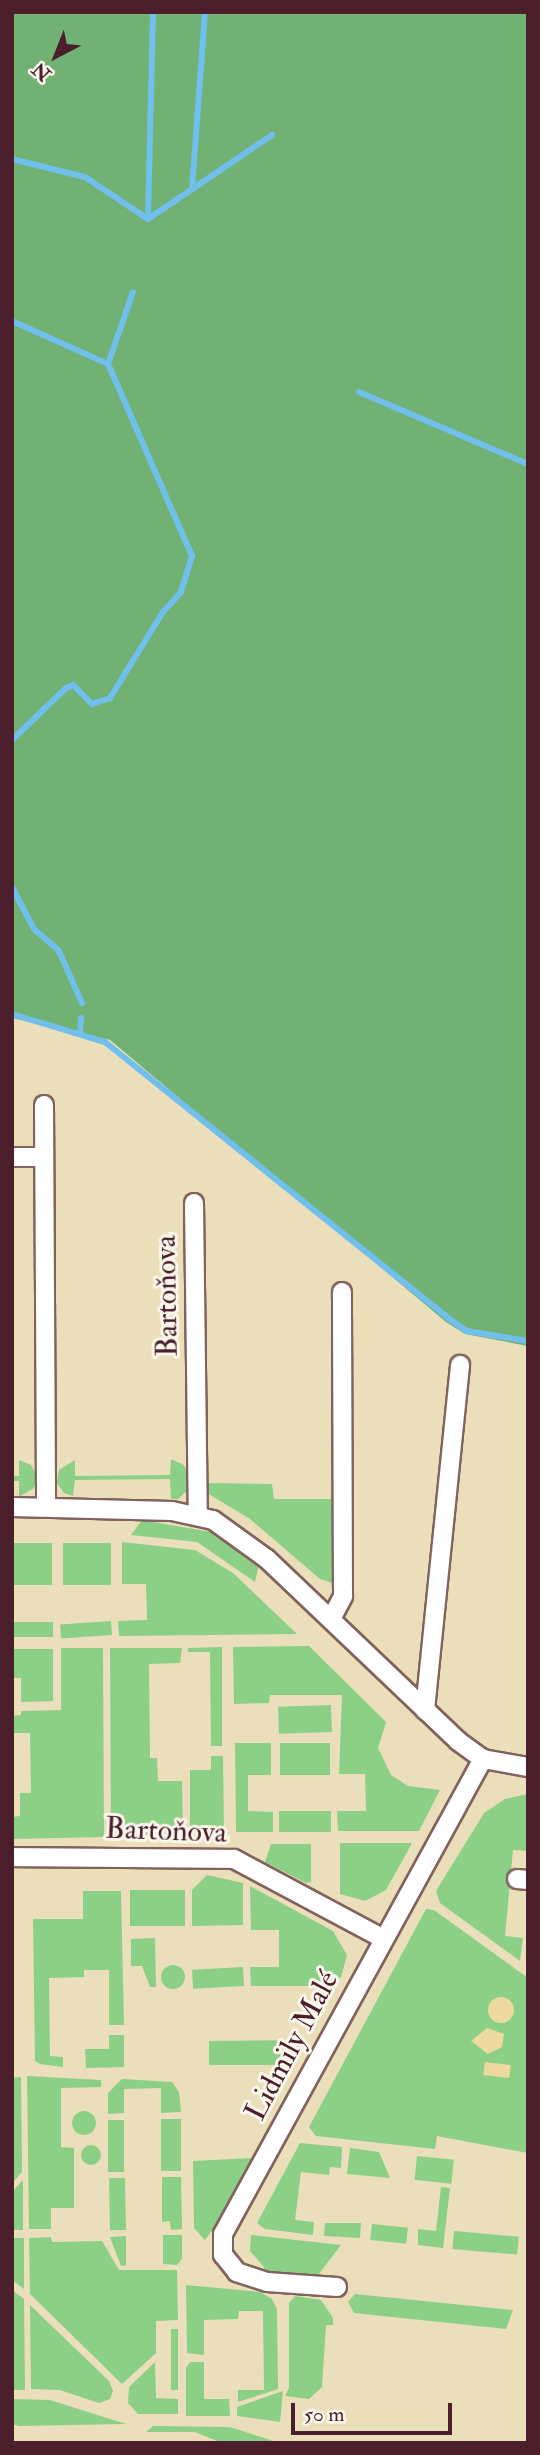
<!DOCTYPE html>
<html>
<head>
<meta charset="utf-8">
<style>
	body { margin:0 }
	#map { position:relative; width:540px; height:2455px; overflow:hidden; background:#ebdfbb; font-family:"IM FELL Double Pica",serif }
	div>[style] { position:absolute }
	.green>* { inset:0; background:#8ccf87; transform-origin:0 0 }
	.round { border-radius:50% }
	.forest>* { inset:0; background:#71b274 }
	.sand>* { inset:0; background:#eeda9e; transform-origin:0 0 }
	.stream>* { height:6px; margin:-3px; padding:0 3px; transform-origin:3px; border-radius:3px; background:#71bfec }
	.roads { filter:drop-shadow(2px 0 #82625d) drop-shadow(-2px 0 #82625d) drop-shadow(0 2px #82625d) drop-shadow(0 -2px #82625d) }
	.street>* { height:18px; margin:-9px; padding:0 9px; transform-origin:9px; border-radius:9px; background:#fff }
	span { translate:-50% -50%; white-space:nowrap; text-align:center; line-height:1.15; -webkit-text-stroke:6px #fbf7ec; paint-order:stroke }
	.street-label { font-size:30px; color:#4a1f2b }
	.frame { position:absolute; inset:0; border:14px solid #4a1f2b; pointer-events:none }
	.north { position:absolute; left:21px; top:21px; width:70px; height:70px; -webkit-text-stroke:5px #fbf7ec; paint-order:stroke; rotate:222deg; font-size:19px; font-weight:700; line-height:28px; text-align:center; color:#4a1f2b }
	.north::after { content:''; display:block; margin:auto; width:24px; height:32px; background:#4a1f2b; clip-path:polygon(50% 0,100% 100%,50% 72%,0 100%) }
	.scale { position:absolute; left:291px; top:2403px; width:161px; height:32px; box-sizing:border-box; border:4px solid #4a1f2b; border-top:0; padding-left:9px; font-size:21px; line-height:24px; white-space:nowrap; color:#4a1f2b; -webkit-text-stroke:5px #fbf7ec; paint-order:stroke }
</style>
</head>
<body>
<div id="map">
	<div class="green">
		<i style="clip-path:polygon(171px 1459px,184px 1465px,190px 1477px,188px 1490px,178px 1499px,171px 1499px,170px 1479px,75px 1480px,73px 1496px,64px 1493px,57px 1483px,59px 1470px,75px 1460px,75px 1476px,170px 1475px)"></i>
		<i style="clip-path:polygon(19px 1460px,31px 1465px,37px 1476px,34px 1488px,19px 1497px,19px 1481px,12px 1481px,12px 1476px,19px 1476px)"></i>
		<i style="clip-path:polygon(207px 1483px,272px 1484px,274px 1499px,337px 1499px,335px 1584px,320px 1579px,250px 1519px,207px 1493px)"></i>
		<i style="clip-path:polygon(142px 1520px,211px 1532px,259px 1564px,255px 1582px,197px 1542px,131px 1535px)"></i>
		<i style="clip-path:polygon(122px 1542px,195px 1550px,233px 1573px,297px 1634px,119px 1636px,118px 1621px,147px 1620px,146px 1584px,122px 1584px)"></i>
		<i style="left:12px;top:1543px;width:40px;height:42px"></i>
		<i style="left:63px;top:1543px;width:48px;height:42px"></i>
		<i style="left:111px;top:1621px;width:14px;height:51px;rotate:86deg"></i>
		<i style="left:12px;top:1622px;width:41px;height:15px"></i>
		<i style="clip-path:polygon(309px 1646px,386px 1722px,378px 1748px,391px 1775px,408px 1786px,440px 1790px,419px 1831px,338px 1831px,337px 1811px,366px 1811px,365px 1774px,339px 1774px,342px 1695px,270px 1695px,269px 1703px,234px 1704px,233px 1647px)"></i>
		<i style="clip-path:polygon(222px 1647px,222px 1746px,211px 1746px,210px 1652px,188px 1652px,188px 1648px)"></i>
		<i style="clip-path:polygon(61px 1648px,103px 1648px,104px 1837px,12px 1839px,12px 1817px,20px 1816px,20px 1793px,31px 1793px,30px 1733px,12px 1733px,12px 1716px,21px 1715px,21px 1711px,61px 1710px)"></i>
		<i style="clip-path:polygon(110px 1648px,182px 1648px,180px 1663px,149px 1664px,150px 1758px,157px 1758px,158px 1781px,182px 1781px,183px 1832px,111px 1837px)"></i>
		<i style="clip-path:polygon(12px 1649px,53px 1649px,53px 1701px,21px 1702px,21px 1678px,12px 1678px)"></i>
		<i style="left:331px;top:1705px;width:27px;height:53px;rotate:88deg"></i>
		<i style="clip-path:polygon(235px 1743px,271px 1743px,271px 1775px,248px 1775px,248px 1811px,273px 1812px,273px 1832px,236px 1832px)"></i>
		<i style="left:280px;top:1743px;width:50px;height:32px"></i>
		<i style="clip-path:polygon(211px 1756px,223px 1756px,224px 1832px,190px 1832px,190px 1770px,211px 1770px)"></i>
		<i style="clip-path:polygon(528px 1794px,528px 1851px,513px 1850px,505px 1936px,523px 1938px,520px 1961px,440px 1903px,436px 1891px,484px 1813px,505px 1799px)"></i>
		<i style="left:279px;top:1811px;width:52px;height:21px"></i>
		<i style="clip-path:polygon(340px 1843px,411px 1843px,411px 1845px,386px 1890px,365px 1901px,340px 1894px)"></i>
		<i style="clip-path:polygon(271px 1844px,311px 1844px,311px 1882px,306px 1883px,265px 1862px)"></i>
		<i style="clip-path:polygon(207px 1875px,243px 1883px,243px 1925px,192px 1926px,192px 1890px)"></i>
		<i style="clip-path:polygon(250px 1886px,333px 1931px,347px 1955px,341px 1977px,321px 1986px,251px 1986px,250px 1967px,279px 1967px,279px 1930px,251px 1930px)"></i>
		<i style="left:130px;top:1890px;width:55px;height:36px"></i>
		<i style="clip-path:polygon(83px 1891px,121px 1891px,124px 2025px,109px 2025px,109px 1970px,84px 1970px,84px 1977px,49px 1978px,50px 2056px,63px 2057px,63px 2067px,40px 2064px,35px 2061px,33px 1919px,83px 1919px)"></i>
		<i style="clip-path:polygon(426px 1909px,434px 1910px,528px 1978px,528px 2153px,437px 2136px,435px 2149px,316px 2136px,309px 2127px)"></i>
		<i style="clip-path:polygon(155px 1938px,156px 1987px,150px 1987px,142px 1966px,131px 1966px,131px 1939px)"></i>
		<i class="round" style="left:161px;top:1965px;width:24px;height:24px"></i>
		<i style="left:243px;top:1967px;width:19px;height:51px;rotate:87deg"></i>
		<i style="clip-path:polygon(109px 2035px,124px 2035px,124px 2067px,86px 2068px,85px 2049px,109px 2049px)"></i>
		<i style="clip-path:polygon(306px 2040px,293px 2065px,209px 2065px,209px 2041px)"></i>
		<i style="clip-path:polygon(27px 2076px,101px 2080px,101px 2087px,61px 2088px,61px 2147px,74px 2148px,74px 2208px,51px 2208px,51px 2229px,29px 2229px)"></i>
		<i style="clip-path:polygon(21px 2077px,22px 2172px,12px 2183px,12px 2078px)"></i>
		<i style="clip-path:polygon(122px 2079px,172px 2082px,179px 2092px,181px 2112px,161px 2113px,161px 2088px,124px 2089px,124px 2113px,108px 2114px,108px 2093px)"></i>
		<i class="round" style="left:72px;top:2111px;width:24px;height:24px"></i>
		<i style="left:161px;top:2119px;width:20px;height:52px"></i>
		<i style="left:108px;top:2120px;width:16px;height:52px"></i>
		<i style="clip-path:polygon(300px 2143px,342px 2147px,341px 2168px,330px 2167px,329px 2175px,301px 2172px,295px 2220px,314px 2222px,313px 2235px,265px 2229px,257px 2223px)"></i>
		<i class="round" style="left:81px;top:2145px;width:20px;height:20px"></i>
		<i style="clip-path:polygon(350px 2148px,379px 2152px,390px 2178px,347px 2174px)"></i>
		<i style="left:417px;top:2156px;width:37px;height:24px;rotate:6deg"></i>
		<i style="clip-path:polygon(253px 2158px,226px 2212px,205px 2240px,194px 2228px,193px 2161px)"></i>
		<i style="clip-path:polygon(162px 2177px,181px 2177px,182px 2229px,171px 2230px,170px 2221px,162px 2222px)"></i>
		<i style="left:125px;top:2178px;width:52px;height:16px;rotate:89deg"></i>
		<i style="clip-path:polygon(23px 2180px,23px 2230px,12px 2230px,12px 2192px)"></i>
		<i style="clip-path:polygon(441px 2187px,450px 2188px,443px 2248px,418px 2245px,418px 2229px,436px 2231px)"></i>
		<i style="clip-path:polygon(325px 2223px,361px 2223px,360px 2238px,324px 2236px)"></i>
		<i style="left:372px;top:2224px;width:36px;height:16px;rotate:6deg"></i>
		<i style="left:454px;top:2231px;width:65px;height:18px;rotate:5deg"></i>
		<i style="clip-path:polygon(163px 2235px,182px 2235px,182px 2259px,177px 2265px,163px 2264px)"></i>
		<i style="clip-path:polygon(251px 2235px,341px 2245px,315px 2279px,263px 2273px,264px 2267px,250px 2251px)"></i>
		<i style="clip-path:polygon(126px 2236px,126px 2265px,121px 2266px,110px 2237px)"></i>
		<i style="clip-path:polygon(51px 2237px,52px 2242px,102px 2241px,119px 2270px,177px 2270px,178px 2320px,156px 2321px,156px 2353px,122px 2384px,30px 2294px,29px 2238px)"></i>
		<i style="clip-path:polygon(12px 2238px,24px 2238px,24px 2289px,12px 2280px)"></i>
		<i style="clip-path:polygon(186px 2285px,260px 2292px,272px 2299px,277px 2309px,278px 2389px,238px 2402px,238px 2390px,264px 2390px,263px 2311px,239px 2311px,238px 2319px,204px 2320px,204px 2355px,187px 2353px)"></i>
		<i style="clip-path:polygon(12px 2290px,24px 2299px,25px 2390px,12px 2390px)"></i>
		<i style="clip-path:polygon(355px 2294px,513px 2310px,506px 2329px,354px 2313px,348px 2302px)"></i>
		<i style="clip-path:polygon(295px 2296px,321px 2300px,333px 2318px,333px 2325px,326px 2325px,322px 2387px,309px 2399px,285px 2396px,289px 2388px,289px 2303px)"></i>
		<i style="clip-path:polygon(30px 2305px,109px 2381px,113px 2391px,110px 2399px,99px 2403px,60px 2390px,31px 2389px)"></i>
		<i style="left:171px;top:2329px;width:7px;height:61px"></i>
		<i style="clip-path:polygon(155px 2362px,156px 2398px,178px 2399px,178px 2414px,138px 2414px,128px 2403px,129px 2387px)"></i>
		<i style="clip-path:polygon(190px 2362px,204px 2362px,204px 2399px,229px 2399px,230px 2416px,186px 2416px,186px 2368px)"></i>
		<i style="clip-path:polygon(283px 2391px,280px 2422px,237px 2416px,237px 2407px)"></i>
		<i style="clip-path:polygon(12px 2399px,50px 2400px,126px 2424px,19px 2426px,12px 2424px)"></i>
		<i style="clip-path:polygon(153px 2426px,230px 2427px,279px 2443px,222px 2443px,195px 2432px,146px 2432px)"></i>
	</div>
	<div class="forest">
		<i style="clip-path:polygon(12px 12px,528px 12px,528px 1346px,465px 1334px,446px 1322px,110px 1040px,12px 1018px)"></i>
	</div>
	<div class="sand">
		<i class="round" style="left:488px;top:1997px;width:26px;height:26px"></i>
		<i style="clip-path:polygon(487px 2028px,504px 2034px,502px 2047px,488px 2054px,471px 2041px)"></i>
		<i style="left:485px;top:2062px;width:26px;height:13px;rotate:7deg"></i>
	</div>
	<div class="stream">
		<i style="left:12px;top:159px;width:75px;rotate:13.9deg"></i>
		<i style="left:85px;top:177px;width:76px;rotate:33.7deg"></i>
		<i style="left:192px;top:189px;width:177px;rotate:-85.8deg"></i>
		<i style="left:148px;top:219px;width:207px;rotate:-88.6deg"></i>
		<i style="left:148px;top:219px;width:150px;rotate:-34.1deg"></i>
		<i style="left:12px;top:321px;width:105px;rotate:24.1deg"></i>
		<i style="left:359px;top:392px;width:184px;rotate:23.1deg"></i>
		<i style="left:12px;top:740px;width:75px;rotate:-43.9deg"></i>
		<i style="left:66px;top:688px;width:8px;rotate:-23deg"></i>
		<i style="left:73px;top:685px;width:27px;rotate:45deg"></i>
		<i style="left:92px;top:704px;width:19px;rotate:-18deg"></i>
		<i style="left:110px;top:698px;width:101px;rotate:-58.4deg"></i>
		<i style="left:163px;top:612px;width:27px;rotate:-48deg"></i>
		<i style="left:181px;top:592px;width:38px;rotate:-73deg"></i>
		<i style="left:192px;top:556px;width:210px;rotate:-113.6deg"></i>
		<i style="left:108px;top:364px;width:76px;rotate:-70.9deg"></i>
		<i style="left:12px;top:887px;width:47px;rotate:62.4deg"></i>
		<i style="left:34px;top:929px;width:33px;rotate:41deg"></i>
		<i style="left:59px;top:951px;width:57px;rotate:66.1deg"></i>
		<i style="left:12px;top:1014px;width:97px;rotate:16.8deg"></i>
		<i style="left:105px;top:1042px;width:442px;rotate:38.8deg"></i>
		<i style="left:449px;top:1319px;width:22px;rotate:34deg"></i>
		<i style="left:467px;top:1331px;width:62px;rotate:9.3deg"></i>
		<i style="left:80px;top:1034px;width:16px;rotate:-86deg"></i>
	</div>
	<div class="roads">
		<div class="street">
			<i style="left:44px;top:1105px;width:402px;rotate:89.7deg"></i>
			<i style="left:12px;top:1157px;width:32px"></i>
			<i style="left:194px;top:1203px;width:311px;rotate:89.3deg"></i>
			<i style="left:12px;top:1507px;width:160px;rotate:1.4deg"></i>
			<i style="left:172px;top:1511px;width:42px;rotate:12.4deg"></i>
			<i style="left:213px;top:1520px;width:67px;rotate:35.8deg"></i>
			<i style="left:267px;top:1559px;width:264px;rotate:43.6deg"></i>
			<i style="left:458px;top:1741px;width:31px;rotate:36deg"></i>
			<i style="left:483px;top:1759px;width:46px;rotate:10.1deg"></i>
			<i style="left:331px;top:1619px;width:26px;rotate:-62deg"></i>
			<i style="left:343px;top:1596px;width:304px;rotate:-90.2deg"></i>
			<i style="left:425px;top:1710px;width:347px;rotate:-84.2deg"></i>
			<i style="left:12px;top:1857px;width:222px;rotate:0.5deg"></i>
			<i style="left:234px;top:1859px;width:168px;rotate:28.1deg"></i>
			<i style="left:517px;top:1879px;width:11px;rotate:5deg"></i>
			<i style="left:337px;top:2287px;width:70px;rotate:-175.9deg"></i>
			<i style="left:267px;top:2282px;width:32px;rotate:-162deg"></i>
			<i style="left:237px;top:2272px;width:22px;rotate:-129deg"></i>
			<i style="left:223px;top:2255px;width:21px;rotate:-90deg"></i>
			<i style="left:223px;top:2234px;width:542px;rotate:-61.31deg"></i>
		</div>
	</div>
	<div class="street-label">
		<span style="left:167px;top:1296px;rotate:-91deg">Bartoňova</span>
		<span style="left:166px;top:1831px;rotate:2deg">Bartoňova</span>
		<span style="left:292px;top:2046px;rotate:-62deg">Lidmily Malé</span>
	</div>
	<div class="frame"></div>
	<div class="north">N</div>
	<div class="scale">50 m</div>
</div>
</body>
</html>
